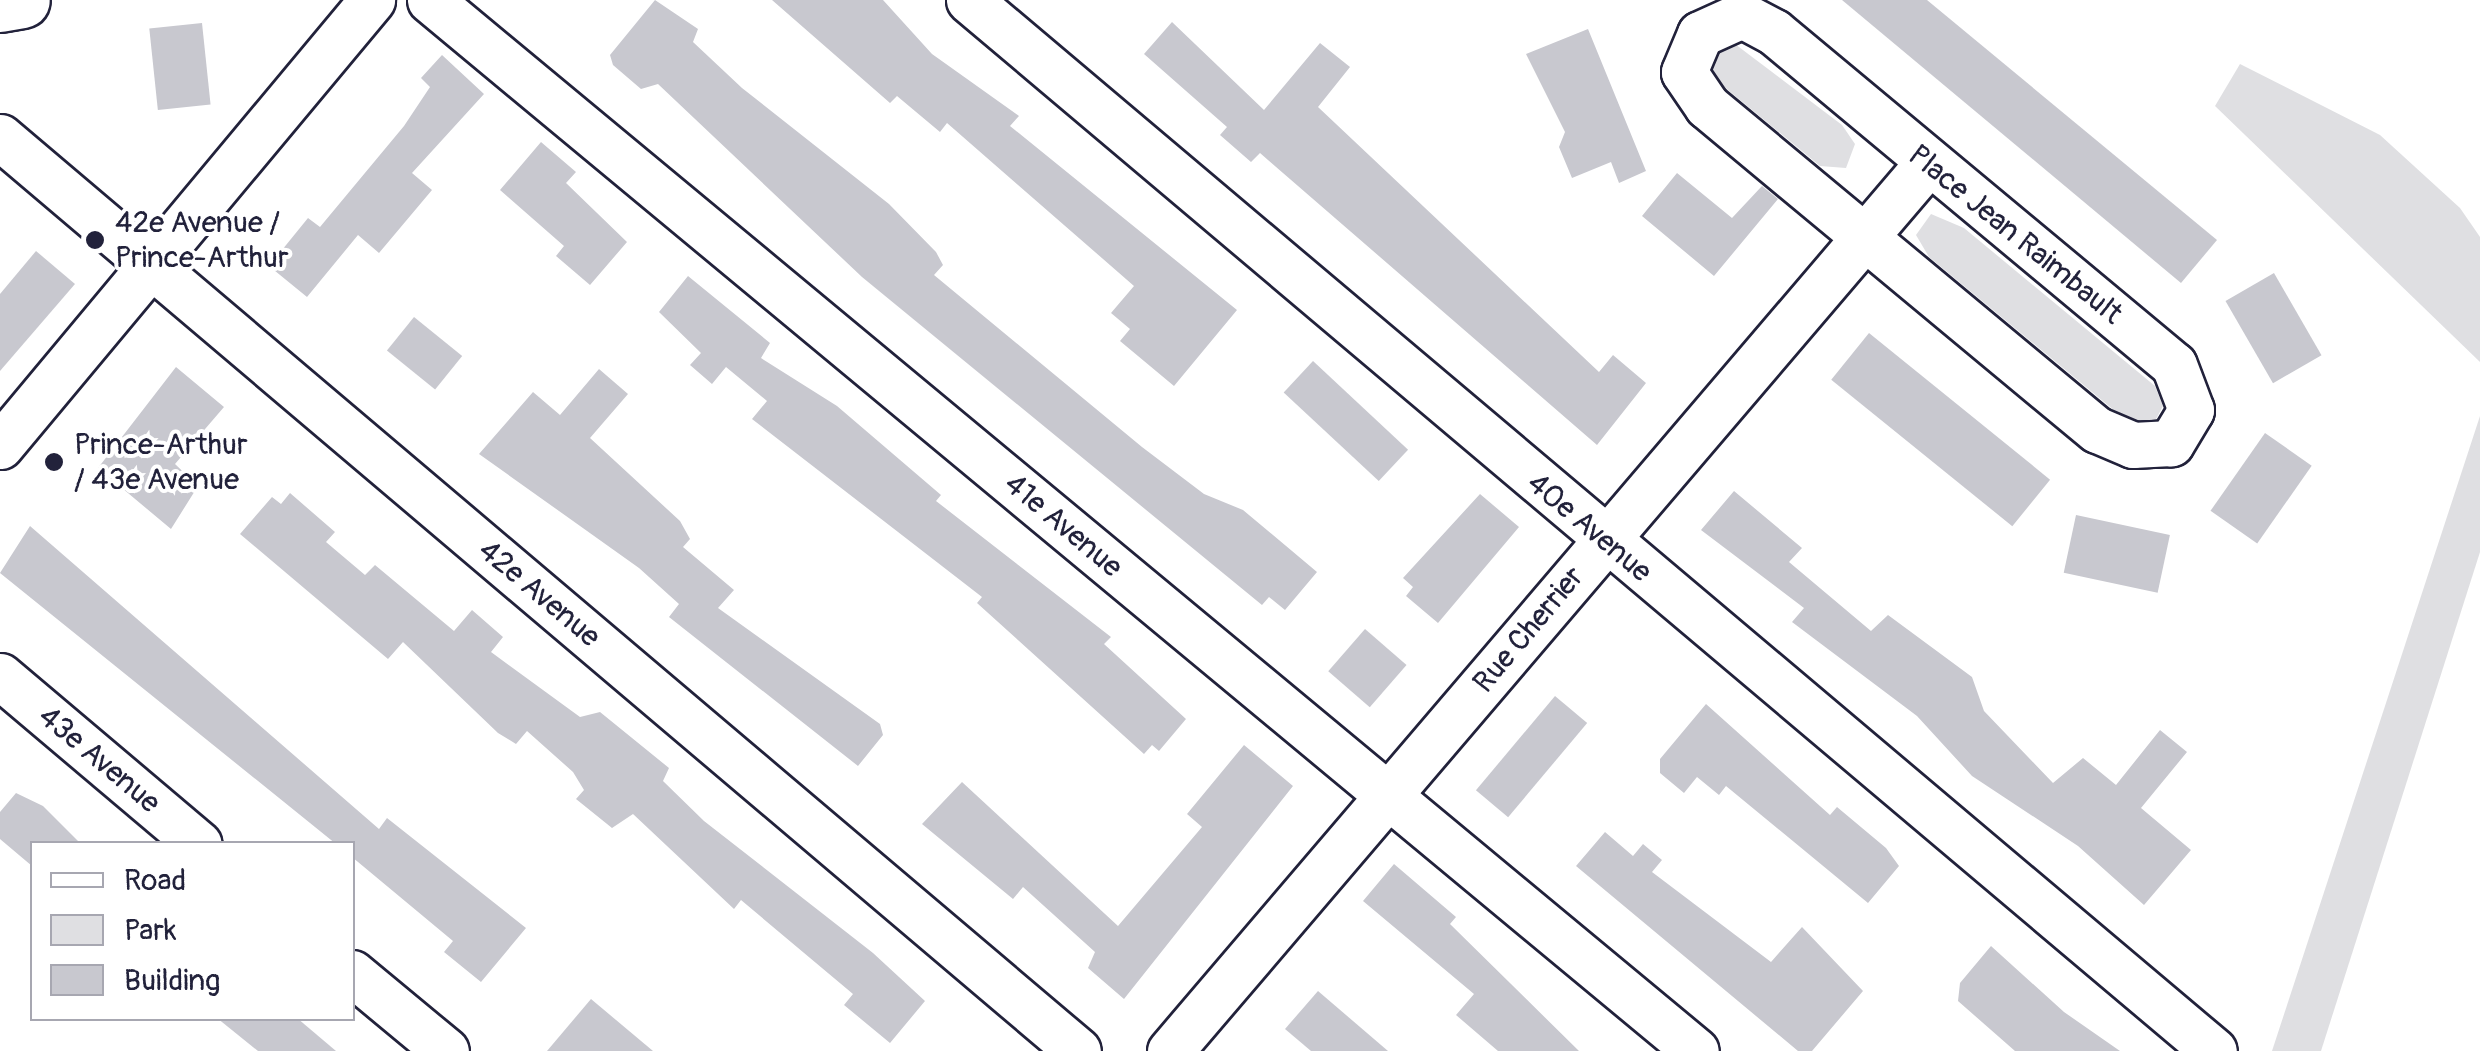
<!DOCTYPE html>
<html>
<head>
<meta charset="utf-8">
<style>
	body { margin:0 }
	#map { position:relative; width:2480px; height:1051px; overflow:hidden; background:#fff; font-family:Pangolin,sans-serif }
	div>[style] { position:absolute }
	.green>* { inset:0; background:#dfdfe2 }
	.building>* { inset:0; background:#c8c8cf; transform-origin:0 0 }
	.roads { filter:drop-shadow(2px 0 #22223b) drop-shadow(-2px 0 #22223b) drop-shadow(0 2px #22223b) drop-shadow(0 -2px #22223b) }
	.minor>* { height:45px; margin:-22.5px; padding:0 22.5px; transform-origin:22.5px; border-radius:22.5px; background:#fff }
	.major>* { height:55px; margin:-27.5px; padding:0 27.5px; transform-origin:27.5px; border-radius:27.5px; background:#fff }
	.dots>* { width:28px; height:28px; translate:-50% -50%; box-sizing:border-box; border:5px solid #fff; border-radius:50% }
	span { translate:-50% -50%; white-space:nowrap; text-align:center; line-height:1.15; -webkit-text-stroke:8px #fff; paint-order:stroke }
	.poi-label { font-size:30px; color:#22223b }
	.left { translate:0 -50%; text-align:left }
	.street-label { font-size:30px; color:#22223b }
	.legend { position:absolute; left:30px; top:841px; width:325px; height:180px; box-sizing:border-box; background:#fff; border:2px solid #a7a7b1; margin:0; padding:12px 18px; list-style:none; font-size:30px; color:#22223b }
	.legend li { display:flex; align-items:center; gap:20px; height:50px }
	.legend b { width:50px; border:2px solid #a7a7b1 }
</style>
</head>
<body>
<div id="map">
	<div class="green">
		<i style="clip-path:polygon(1731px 41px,1842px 125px,1855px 144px,1846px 168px,1820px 166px,1717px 81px,1708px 55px)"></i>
		<i style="clip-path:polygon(2240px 64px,2380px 135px,2460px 208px,2480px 237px,2480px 362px,2215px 106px)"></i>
		<i style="clip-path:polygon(1931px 214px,1964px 228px,2155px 386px,2163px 406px,2155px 421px,2127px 421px,1929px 257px,1916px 235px)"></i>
		<i style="clip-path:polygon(2480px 416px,2480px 552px,2321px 1051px,2272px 1051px)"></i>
	</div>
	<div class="building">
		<i style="clip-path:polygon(655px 0,698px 29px,693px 42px,742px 88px,889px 204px,936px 252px,943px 265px,934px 275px,1142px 447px,1204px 494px,1243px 510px,1317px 572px,1285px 610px,1269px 597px,1262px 605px,862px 277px,658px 84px,641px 89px,613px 65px,610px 55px)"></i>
		<i style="clip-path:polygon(772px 0,883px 0,932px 54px,1019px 116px,1010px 126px,1237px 310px,1174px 386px,1120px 341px,1130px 329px,1111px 313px,1134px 286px,947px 123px,940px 132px,897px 96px,890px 103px)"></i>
		<i style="clip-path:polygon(1842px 0,1927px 0,2217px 240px,2181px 283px)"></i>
		<i style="clip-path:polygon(1172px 22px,1264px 110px,1320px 43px,1350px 67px,1318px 107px,1599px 372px,1613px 355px,1646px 383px,1597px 445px,1260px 153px,1251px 162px,1220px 135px,1227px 127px,1144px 54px)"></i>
		<i style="left:202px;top:23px;width:82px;height:53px;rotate:84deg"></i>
		<i style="clip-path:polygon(1588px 29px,1646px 171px,1619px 183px,1611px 162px,1572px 178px,1559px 147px,1565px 132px,1526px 54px)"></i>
		<i style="clip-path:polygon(442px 55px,484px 94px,412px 173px,432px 190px,379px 253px,358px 235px,307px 297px,269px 266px,308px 218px,320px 227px,404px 126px,430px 87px,421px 78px)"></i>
		<i style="clip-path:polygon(541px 142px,576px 172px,566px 183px,627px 242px,590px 285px,556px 256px,564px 246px,500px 190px)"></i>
		<i style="clip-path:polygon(1677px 173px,1732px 218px,1762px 186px,1778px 199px,1714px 276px,1642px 216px)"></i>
		<i style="clip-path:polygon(36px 251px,75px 284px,0 371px,0 294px)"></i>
		<i style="left:2274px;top:273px;width:95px;height:56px;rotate:60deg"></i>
		<i style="clip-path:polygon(688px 276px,770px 343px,761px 358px,837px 406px,941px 495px,936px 501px,1111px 637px,1104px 644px,1186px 719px,1159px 751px,1152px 745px,1144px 754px,977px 603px,982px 597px,752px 419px,767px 401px,726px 367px,712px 384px,690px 365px,701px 353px,659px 312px)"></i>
		<i style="left:414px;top:317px;width:62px;height:43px;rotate:39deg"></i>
		<i style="left:1869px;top:333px;width:233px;height:60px;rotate:39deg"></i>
		<i style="left:1313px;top:361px;width:130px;height:43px;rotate:43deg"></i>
		<i style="clip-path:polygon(176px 367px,224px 407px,175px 464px,198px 486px,171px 529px,98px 468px)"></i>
		<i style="clip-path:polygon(599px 369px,628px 394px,590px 438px,680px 521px,690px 539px,683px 547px,734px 590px,718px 608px,880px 724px,883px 735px,858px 766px,669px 617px,679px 604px,639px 568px,479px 454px,533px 392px,560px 415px)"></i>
		<i style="left:2265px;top:433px;width:57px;height:95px;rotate:35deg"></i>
		<i style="clip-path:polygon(1734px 491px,1802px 548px,1789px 562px,1871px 631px,1888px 615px,1972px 677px,1984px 711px,2053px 783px,2083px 758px,2116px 785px,2160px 730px,2187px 752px,2141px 808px,2191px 850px,2144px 905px,2078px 846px,1972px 776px,1917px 716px,1792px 622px,1804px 608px,1701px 530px)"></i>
		<i style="clip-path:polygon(290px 493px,335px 532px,326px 542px,365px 575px,375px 565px,454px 631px,472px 610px,503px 637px,491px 652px,580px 717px,600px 712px,669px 768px,663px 781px,704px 821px,873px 953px,925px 1001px,890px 1043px,844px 1005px,853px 994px,741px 900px,734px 909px,633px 814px,612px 828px,576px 799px,584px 790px,573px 772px,527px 731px,516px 744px,498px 733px,403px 642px,388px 659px,240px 534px,272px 497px,281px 504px)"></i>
		<i style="clip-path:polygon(1480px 494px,1519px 527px,1438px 623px,1406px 596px,1413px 587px,1403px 578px)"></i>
		<i style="left:2076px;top:515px;width:96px;height:59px;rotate:12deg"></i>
		<i style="clip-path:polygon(30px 526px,379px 829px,387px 818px,526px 928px,481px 982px,444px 952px,453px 941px,352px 857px,352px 844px,336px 844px,0 573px)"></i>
		<i style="left:1365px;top:629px;width:55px;height:56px;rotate:41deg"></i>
		<i style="left:1555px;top:696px;width:42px;height:123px;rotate:40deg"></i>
		<i style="clip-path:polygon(1706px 704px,1830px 815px,1837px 807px,1886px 848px,1899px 866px,1868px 903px,1726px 786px,1719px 795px,1697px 777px,1684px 793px,1660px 773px,1660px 759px)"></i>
		<i style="clip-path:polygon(1244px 745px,1293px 786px,1124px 999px,1088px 968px,1095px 952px,1023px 887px,1013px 899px,922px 824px,962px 782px,1118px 926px,1202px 827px,1187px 814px)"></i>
		<i style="clip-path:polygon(16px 793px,43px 806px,81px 844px,32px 844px,32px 866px,0 839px,0 812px)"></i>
		<i style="clip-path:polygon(1605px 832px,1633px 856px,1643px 844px,1662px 860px,1652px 872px,1771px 962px,1802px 927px,1863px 991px,1812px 1051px,1798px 1051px,1576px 866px)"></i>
		<i style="clip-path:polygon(1394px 864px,1456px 917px,1450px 924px,1579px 1051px,1498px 1051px,1456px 1015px,1474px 994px,1363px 901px)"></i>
		<i style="clip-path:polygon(1991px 946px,2064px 1012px,2120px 1051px,2015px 1051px,1958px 1001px,1960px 983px)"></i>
		<i style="clip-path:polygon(1318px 991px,1388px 1051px,1311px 1051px,1285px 1029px)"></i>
		<i style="clip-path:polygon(591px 999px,653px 1051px,547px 1051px)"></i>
		<i style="clip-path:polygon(217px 1018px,297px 1018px,336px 1051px,258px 1051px)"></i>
	</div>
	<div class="roads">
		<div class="minor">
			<i style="left:430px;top:0;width:1645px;rotate:39.7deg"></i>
			<i style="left:969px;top:0;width:1629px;rotate:40.17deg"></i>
			<i style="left:1742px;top:15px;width:36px;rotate:28deg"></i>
			<i style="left:1774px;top:32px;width:520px;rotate:39.78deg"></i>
			<i style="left:2174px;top:365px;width:48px;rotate:69.3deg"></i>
			<i style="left:2191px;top:410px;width:39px;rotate:121deg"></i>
			<i style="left:2171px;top:443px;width:38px;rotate:177deg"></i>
			<i style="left:2133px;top:445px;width:39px;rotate:-157deg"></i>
			<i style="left:2097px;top:430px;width:507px;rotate:-140.28deg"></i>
			<i style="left:1707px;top:106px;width:41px;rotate:-124.1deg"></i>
			<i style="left:1684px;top:72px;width:41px;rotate:-67.2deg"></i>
			<i style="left:1700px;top:34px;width:46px;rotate:-24.3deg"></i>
			<i style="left:0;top:137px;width:1413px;rotate:40.29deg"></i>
			<i style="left:0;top:446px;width:581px;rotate:-50.17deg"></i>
			<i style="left:0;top:676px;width:260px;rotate:40.2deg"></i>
			<i style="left:352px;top:973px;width:122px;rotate:39.7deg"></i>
			<i style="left:1170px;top:1051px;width:1166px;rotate:-49.52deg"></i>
		</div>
		<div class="major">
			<i style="left:0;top:4px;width:22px;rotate:-10deg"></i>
		</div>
	</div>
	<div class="dots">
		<i style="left:95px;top:240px;background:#22223b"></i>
		<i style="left:54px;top:462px;background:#22223b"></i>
	</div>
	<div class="poi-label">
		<span class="left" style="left:115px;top:240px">42e Avenue /<br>Prince-Arthur</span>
		<span class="left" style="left:74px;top:462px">Prince-Arthur<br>/ 43e Avenue</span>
	</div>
	<div class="street-label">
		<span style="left:2015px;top:235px;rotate:39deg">Place Jean Raimbault</span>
		<span style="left:1063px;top:526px;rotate:40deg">41e Avenue</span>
		<span style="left:1589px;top:528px;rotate:40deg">40e Avenue</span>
		<span style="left:539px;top:594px;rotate:40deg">42e Avenue</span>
		<span style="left:1529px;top:630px;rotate:-50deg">Rue Cherrier</span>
		<span style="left:99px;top:760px;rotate:40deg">43e Avenue</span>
	</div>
	<ul class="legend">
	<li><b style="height:12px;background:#fff"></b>Road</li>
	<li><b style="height:28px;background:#dfdfe2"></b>Park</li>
	<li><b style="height:28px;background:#c8c8cf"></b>Building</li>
	</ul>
</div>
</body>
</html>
